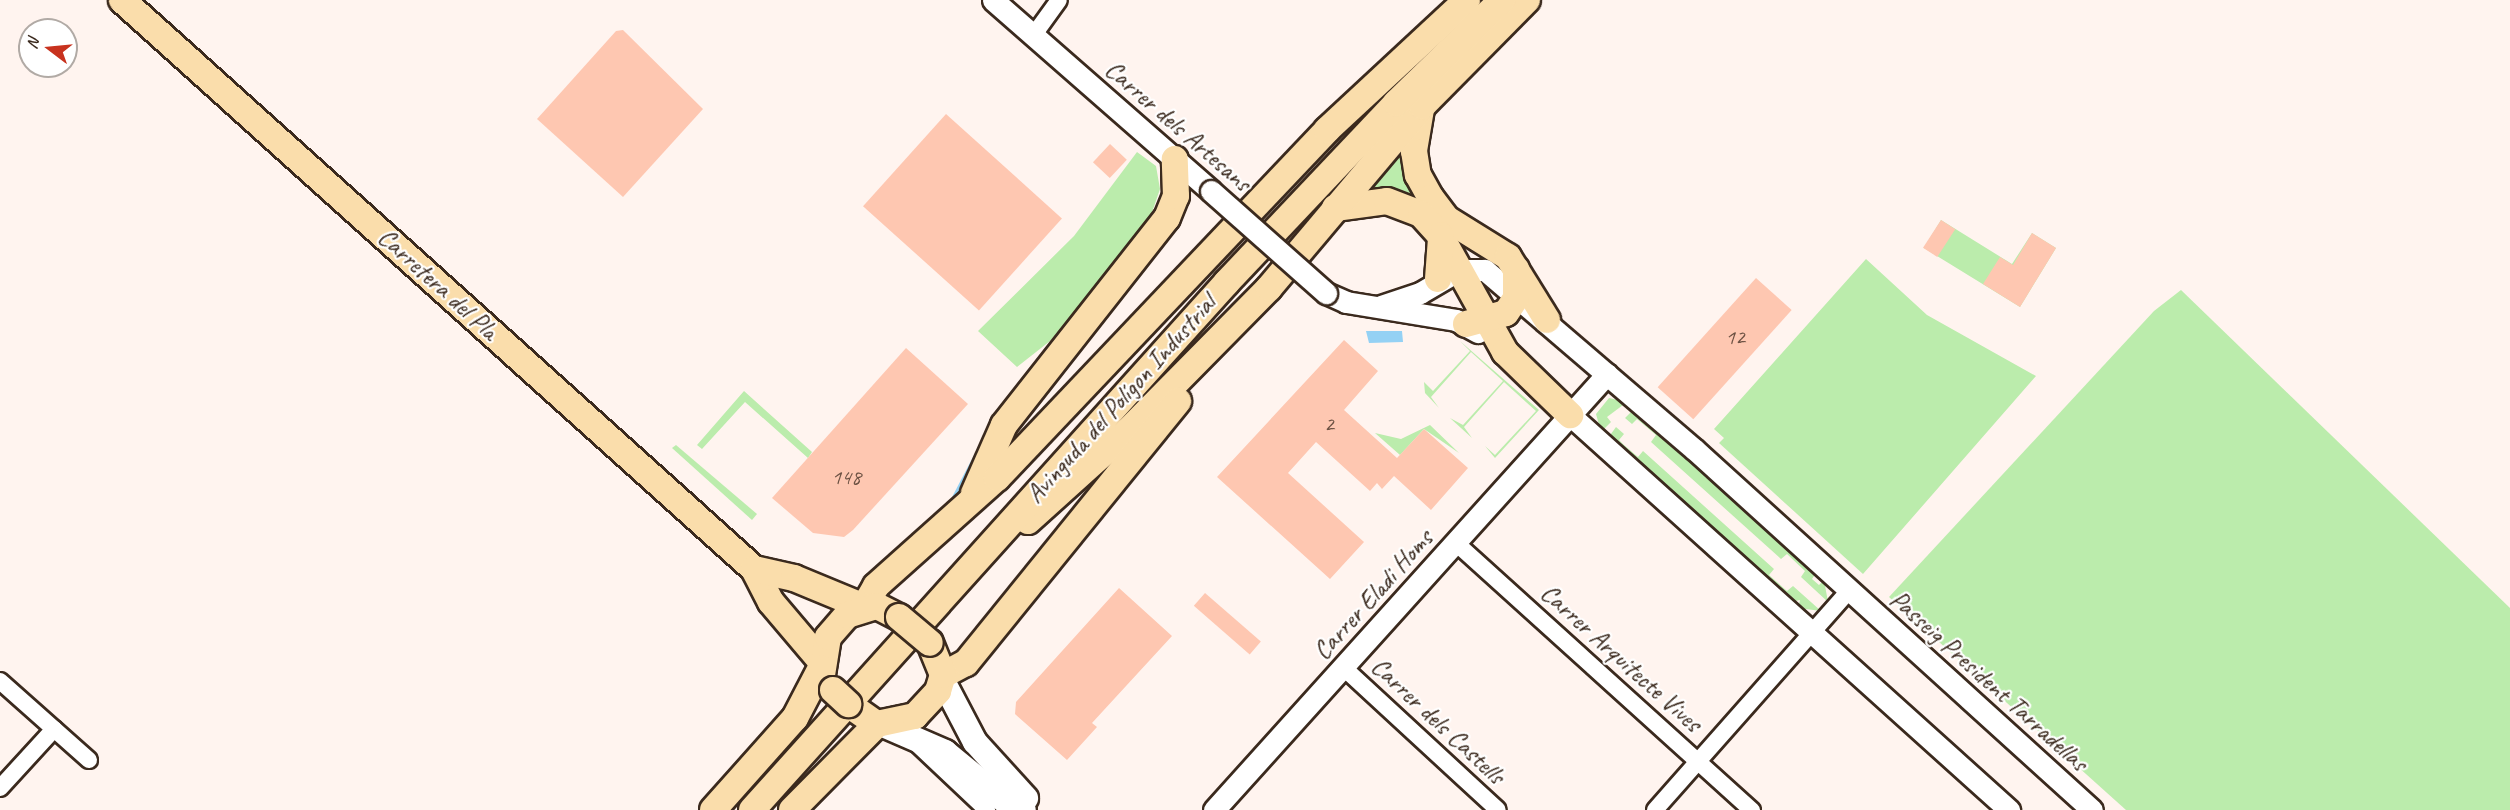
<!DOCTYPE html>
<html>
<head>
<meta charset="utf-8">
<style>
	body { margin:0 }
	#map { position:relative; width:2510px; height:810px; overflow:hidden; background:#fff4ef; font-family:Caveat,sans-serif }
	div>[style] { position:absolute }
	.green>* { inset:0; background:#bbecac }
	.water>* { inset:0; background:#94d1f4 }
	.stream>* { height:5px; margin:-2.5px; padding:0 2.5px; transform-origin:2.5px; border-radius:2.5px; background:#94d1f4 }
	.building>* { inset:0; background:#fec7b1; transform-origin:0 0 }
	.roads { filter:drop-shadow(2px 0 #3b2a1e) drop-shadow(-2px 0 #3b2a1e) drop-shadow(0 2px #3b2a1e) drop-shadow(0 -2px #3b2a1e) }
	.minor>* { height:16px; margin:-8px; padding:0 8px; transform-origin:8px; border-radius:8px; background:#fff }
	.tertiary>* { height:21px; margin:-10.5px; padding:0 10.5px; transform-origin:10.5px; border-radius:10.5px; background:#fff }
	.secondary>* { height:24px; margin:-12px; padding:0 12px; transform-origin:12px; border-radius:12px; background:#fff }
	.primary>* { height:26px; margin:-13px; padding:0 13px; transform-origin:13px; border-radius:13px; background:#faddab }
	.bridges { filter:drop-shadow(2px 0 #3b2a1e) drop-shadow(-2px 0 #3b2a1e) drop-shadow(0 2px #3b2a1e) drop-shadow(0 -2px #3b2a1e) }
	.tertiary-bridge>* { height:21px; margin:-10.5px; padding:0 10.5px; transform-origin:10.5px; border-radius:10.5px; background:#fff }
	.primary-bridge>* { height:26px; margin:-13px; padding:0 13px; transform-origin:13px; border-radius:13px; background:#faddab }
	span { translate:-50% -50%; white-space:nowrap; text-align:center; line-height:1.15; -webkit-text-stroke:4.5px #fff; paint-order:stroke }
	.number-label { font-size:22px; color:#6c5143 }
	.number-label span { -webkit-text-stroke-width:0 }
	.street-label { font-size:26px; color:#3b2a1e }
	.north { position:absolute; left:18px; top:18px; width:60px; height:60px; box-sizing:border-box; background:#fff; border:2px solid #b1aaa5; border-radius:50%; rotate:286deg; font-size:16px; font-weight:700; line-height:24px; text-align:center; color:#3b2a1e }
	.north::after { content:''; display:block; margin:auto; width:21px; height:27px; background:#c8321e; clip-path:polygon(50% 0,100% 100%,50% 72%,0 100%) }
</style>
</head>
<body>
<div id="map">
	<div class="green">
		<i style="clip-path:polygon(1405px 137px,1419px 202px,1360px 192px)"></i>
		<i style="clip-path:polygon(1137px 152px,1156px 166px,1160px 189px,1146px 230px,1050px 341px,1017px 367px,978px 331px,1074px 236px)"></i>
		<i style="clip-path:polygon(1941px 220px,2012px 264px,2032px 233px,2056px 248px,2020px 307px,1924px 248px)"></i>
		<i style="clip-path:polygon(1866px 259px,1927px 315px,2036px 376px,1863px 574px,1719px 443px,1724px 438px,1714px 429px)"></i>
		<i style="clip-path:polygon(2181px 290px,2510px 608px,2510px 810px,2126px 810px,1889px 597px,2154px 311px)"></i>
		<i style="clip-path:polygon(1460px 341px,1539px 410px,1495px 458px,1485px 446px,1495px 455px,1536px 411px,1504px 382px,1464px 427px,1472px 438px,1450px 418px,1463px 425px,1503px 381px,1471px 352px,1431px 397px,1439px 408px,1425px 393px,1424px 382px,1433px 391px,1470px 351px)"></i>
		<i style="clip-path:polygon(744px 391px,812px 452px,808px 458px,745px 402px,702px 449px,697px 445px)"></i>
		<i style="clip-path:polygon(1609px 398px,1627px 402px,1607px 417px,1611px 422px,1601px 432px,1596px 414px)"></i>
		<i style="clip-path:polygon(1634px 409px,1816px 573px,1812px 579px,1819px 585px,1824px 580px,1828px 602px,1801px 577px,1805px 571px,1787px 554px,1781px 559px,1651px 442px,1656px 435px,1637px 419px,1632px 424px,1625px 418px)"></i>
		<i style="clip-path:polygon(1430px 425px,1459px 453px,1424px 429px,1400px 455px,1375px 433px,1401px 439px)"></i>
		<i style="clip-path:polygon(1616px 427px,1624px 434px,1619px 440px,1624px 445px,1638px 457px,1643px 451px,1774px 569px,1769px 575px,1787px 591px,1793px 586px,1821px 611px,1798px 608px,1800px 600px,1791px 602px,1608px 438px)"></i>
		<i style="clip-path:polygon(676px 445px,757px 514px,752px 520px,672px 448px)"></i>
	</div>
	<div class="water">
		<i style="clip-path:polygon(1366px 331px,1402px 331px,1403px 342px,1369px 343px)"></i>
	</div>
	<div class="stream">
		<i style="left:950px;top:505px;width:102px;rotate:-62.4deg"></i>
	</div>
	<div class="building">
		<i style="clip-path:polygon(623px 30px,703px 109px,623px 197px,537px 119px,616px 31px)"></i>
		<i style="left:946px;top:114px;width:156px;height:124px;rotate:42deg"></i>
		<i style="left:1110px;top:144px;width:23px;height:25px;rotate:43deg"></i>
		<i style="left:1941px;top:220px;width:17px;height:33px;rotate:33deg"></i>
		<i style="clip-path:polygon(2032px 233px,2056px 248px,2020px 307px,1983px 284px,2000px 257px,2013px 265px)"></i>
		<i style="left:1756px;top:278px;width:48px;height:147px;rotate:42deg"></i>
		<i style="clip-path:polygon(1344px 340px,1378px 371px,1344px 410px,1397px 458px,1424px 429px,1468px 468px,1431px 510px,1394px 476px,1382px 489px,1377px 483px,1370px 491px,1316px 442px,1288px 473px,1364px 542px,1330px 579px,1217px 477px)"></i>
		<i style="clip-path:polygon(906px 348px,968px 404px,853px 530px,844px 537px,813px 533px,772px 498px)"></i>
		<i style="clip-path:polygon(1119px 588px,1172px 636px,1092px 723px,1097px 727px,1067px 760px,1015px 714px,1016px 702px)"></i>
		<i style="left:1205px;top:593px;width:74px;height:17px;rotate:41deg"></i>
	</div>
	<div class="roads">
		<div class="minor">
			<i style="left:1033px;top:36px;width:44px;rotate:-54.2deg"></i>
			<i style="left:1456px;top:543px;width:399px;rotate:42.1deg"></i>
			<i style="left:1344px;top:668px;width:209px;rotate:42.7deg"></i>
			<i style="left:0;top:681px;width:119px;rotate:41.6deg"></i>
			<i style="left:918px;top:745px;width:95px;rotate:43.3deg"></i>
			<i style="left:0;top:788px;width:80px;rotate:-47.5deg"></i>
			<i style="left:1655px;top:810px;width:293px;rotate:-48.5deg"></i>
		</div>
		<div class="tertiary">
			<i style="left:993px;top:0;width:290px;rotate:41.2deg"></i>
			<i style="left:1326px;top:293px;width:22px;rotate:24deg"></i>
			<i style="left:1346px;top:302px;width:111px;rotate:9.3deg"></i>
			<i style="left:1456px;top:320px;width:25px;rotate:29deg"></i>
			<i style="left:1381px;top:306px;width:41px;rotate:-18.4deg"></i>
			<i style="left:1420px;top:293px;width:45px;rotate:-30.5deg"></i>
			<i style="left:1459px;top:270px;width:26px"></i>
			<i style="left:1485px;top:270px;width:275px;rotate:40.6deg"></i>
			<i style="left:1694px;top:449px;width:537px;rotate:42.21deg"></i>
			<i style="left:1570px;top:415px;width:591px;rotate:41.98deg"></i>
			<i style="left:1214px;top:810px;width:587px;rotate:-47.97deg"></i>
		</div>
		<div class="secondary">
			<i style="left:942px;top:679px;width:71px;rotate:62.4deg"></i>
			<i style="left:975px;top:742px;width:76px;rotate:47.7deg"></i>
			<i style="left:883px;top:725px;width:68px;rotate:23.5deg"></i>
			<i style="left:945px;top:752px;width:80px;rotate:39.4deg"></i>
			<i style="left:1007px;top:803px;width:18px;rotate:22deg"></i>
		</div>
		<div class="primary">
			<i style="left:122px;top:0;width:850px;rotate:42deg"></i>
			<i style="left:754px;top:569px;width:37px;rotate:63deg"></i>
			<i style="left:771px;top:602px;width:77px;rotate:49.7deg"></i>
			<i style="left:1421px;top:109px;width:43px;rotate:99.5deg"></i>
			<i style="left:1414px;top:151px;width:24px;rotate:81deg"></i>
			<i style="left:1418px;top:175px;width:26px;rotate:61deg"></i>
			<i style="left:1431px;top:198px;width:26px;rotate:53deg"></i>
			<i style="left:1447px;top:219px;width:72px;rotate:31.9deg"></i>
			<i style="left:1508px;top:257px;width:74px;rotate:58.2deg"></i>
			<i style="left:1335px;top:208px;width:52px;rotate:-7.7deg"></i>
			<i style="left:1387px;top:201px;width:36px;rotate:21deg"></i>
			<i style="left:1421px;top:214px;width:28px;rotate:48deg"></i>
			<i style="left:1440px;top:235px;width:134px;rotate:60.9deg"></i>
			<i style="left:1505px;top:352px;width:91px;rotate:44.1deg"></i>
			<i style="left:1438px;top:279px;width:41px;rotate:-85.8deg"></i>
			<i style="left:1466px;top:324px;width:41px;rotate:-15.4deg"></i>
			<i style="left:1506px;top:313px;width:18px;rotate:-56deg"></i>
			<i style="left:1516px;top:298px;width:29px;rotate:-90deg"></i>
			<i style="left:974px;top:493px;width:74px;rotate:-66.2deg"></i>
			<i style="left:1004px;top:425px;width:263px;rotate:-51.8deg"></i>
			<i style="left:1167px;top:218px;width:24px;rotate:-68deg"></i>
			<i style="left:1176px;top:196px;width:37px;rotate:-92deg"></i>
			<i style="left:1028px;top:521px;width:135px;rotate:-42deg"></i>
			<i style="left:1128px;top:431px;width:201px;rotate:-45.4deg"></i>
			<i style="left:1269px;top:288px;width:238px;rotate:-49.9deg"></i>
			<i style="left:1422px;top:106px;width:149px;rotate:-45.3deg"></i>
			<i style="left:754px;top:569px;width:41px;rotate:12.7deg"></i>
			<i style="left:794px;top:578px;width:76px;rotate:22.5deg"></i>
			<i style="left:864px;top:607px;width:24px;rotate:-60deg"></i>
			<i style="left:876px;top:586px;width:162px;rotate:-41.8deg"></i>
			<i style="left:997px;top:478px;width:480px;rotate:-46.5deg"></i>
			<i style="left:1327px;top:130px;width:191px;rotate:-42.9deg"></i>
			<i style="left:822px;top:675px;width:38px;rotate:-81deg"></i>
			<i style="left:828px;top:637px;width:29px;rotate:-49deg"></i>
			<i style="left:847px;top:615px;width:31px;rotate:-17deg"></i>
			<i style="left:877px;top:606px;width:25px;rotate:27deg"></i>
			<i style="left:943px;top:675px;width:26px;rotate:-28deg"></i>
			<i style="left:966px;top:663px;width:337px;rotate:-51deg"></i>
			<i style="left:848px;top:704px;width:35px;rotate:35deg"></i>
			<i style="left:877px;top:724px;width:39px;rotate:-12deg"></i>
			<i style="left:915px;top:716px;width:34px;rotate:-47deg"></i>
			<i style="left:938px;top:691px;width:17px;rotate:-73deg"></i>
			<i style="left:943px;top:675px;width:35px;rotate:-112deg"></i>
			<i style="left:713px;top:810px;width:123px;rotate:-48.3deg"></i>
			<i style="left:795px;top:718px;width:56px;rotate:-62.5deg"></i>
			<i style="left:752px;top:810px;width:710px;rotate:-48.02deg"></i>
			<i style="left:1227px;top:282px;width:246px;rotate:-46.6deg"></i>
			<i style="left:1396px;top:103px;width:148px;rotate:-44.2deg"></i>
			<i style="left:792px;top:810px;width:121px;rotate:-45.3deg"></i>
		</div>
	</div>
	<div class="bridges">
		<div class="tertiary-bridge">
			<i style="left:1211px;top:191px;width:154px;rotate:41.6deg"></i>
		</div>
		<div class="primary-bridge">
			<i style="left:899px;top:617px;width:40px;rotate:40deg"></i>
			<i style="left:833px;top:690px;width:21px;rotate:43deg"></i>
		</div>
	</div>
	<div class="number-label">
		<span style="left:1735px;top:338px">12</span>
		<span style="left:1329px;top:425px">2</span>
		<span style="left:846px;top:478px">148</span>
	</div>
	<div class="street-label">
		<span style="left:1178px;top:126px;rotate:41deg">Carrer dels Artesans</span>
		<span style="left:438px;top:284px;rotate:42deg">Carretera del Pla</span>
		<span style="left:1121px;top:399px;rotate:-48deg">Avinguda del Polígon Industrial</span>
		<span style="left:1373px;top:595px;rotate:-48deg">Carrer Eladi Homs</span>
		<span style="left:1621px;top:658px;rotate:42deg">Carrer Arquitecte Vives</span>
		<span style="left:1989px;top:681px;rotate:42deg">Passeig President Tarradellas</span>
		<span style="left:1438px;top:721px;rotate:43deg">Carrer dels Castells</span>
	</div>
	<div class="north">N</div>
</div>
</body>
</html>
